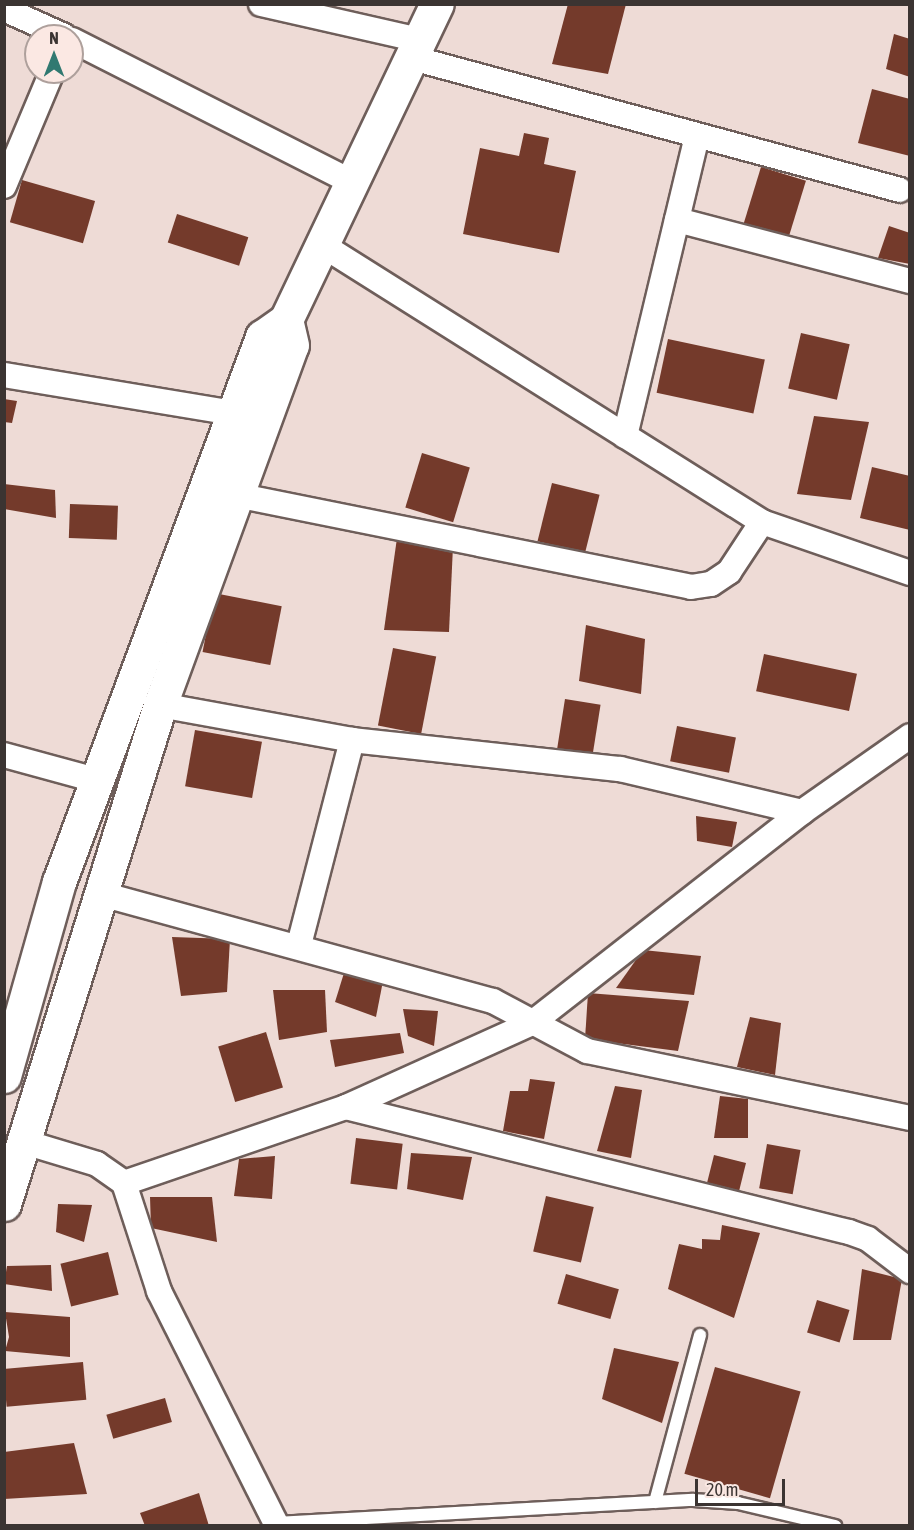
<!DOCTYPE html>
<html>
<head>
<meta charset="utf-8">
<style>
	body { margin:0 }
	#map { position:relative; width:914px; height:1530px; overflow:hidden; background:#eedbd6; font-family:"Asap Condensed",sans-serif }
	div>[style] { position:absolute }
	.building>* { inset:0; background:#743a2b; transform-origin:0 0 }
	.roads { filter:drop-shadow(2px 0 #6e5e5a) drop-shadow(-2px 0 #6e5e5a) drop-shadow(0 2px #6e5e5a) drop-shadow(0 -2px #6e5e5a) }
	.lane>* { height:12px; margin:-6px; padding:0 6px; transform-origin:6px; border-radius:6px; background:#fff }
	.street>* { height:24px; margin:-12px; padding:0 12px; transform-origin:12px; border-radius:12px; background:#fff }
	.secondary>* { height:33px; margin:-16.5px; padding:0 16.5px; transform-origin:16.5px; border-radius:16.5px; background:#fff }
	span { translate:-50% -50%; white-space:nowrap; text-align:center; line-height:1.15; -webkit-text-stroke:6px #fbe8e3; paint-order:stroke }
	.frame { position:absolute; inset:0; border:6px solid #3b3432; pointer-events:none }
	.north { position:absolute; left:24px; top:24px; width:60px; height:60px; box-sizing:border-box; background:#fbe8e3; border:2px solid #aea09c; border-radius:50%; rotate:0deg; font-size:16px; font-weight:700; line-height:24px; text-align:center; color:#3b3432 }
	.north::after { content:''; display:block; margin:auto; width:21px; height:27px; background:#317971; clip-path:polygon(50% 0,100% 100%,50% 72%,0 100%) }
	.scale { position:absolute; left:695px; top:1479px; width:90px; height:27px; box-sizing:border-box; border:3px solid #3b3432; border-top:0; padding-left:8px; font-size:18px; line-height:21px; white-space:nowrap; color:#3b3432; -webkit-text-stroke:4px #fbe8e3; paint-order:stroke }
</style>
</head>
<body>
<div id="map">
	<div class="building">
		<i style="clip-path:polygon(568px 4px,626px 4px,608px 74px,552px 64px)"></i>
		<i style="clip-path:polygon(894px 34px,910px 39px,910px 77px,886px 69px)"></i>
		<i style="clip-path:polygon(872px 89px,910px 99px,910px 156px,858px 143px)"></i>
		<i style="clip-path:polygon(524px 133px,549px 138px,544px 164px,576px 171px,559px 253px,463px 234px,480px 148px,519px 156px)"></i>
		<i style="left:761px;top:167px;width:47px;height:61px;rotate:17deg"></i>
		<i style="left:22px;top:180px;width:76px;height:44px;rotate:16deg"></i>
		<i style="left:177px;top:214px;width:75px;height:30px;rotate:18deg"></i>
		<i style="clip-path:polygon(889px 226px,910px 233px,910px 264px,878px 258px)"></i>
		<i style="left:801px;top:333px;width:50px;height:57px;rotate:13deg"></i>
		<i style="left:668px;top:339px;width:99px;height:55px;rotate:12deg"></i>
		<i style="clip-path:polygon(4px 399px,17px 401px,12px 423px,4px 422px)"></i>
		<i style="clip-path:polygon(814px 416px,869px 422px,851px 500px,797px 494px)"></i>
		<i style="left:422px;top:453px;width:50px;height:57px;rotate:17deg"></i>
		<i style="clip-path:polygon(872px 467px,910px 476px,910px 530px,860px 518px)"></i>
		<i style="left:552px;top:483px;width:49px;height:60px;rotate:14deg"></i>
		<i style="clip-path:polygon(4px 484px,55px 490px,56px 518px,4px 509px)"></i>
		<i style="left:70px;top:504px;width:48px;height:34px;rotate:2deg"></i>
		<i style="clip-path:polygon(397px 538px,453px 546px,449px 632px,384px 630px)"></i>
		<i style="left:214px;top:593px;width:69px;height:60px;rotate:11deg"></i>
		<i style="clip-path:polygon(586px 625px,645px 639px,641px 694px,579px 681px)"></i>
		<i style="left:393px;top:648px;width:44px;height:79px;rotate:11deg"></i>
		<i style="left:764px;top:654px;width:95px;height:38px;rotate:12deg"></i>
		<i style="left:565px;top:699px;width:36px;height:50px;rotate:9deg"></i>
		<i style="left:677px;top:726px;width:60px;height:36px;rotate:11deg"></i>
		<i style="left:195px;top:730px;width:68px;height:57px;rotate:10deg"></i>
		<i style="clip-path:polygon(696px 816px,737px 822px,732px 847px,697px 841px)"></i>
		<i style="clip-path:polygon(172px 937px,230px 939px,227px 992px,181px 996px)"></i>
		<i style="clip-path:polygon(643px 950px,701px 956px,694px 995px,616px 988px)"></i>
		<i style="clip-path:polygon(344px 973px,383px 981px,376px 1017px,335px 1002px)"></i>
		<i style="clip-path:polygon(273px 990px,325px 990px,327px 1032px,279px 1040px)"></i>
		<i style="clip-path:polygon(588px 993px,689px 1001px,678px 1051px,585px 1039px)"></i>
		<i style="clip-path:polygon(403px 1009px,438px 1011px,434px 1046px,408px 1036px)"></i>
		<i style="clip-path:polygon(750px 1017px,781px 1023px,775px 1075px,737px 1067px)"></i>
		<i style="left:266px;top:1032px;width:58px;height:50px;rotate:73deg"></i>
		<i style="clip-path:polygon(400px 1033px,404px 1053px,335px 1067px,330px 1040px)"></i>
		<i style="clip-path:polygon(530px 1079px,555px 1082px,544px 1139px,503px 1131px,510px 1091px,528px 1091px)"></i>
		<i style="clip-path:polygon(615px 1086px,642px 1090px,631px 1158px,597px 1151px)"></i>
		<i style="clip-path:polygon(720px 1096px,748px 1099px,748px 1138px,714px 1138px)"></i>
		<i style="left:356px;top:1138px;width:47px;height:46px;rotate:7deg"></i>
		<i style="left:767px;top:1144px;width:34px;height:45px;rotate:10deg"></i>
		<i style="clip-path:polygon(411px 1153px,472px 1157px,463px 1200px,407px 1189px)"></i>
		<i style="left:714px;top:1155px;width:33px;height:36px;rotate:14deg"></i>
		<i style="clip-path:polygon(275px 1156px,272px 1199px,234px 1196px,239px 1159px)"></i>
		<i style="left:546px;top:1196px;width:49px;height:57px;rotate:13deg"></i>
		<i style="clip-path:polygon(150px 1197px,212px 1197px,217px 1242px,151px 1228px)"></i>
		<i style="clip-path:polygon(58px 1204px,92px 1205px,84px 1242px,56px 1232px)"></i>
		<i style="clip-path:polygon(722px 1225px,760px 1233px,734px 1318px,668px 1289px,679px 1244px,702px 1249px,702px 1239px,720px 1240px)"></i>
		<i style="left:108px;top:1252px;width:44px;height:49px;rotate:76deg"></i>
		<i style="clip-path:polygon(51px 1265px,52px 1291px,4px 1284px,7px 1266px)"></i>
		<i style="clip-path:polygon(862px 1269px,902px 1279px,891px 1340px,853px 1340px)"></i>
		<i style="left:566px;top:1274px;width:55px;height:31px;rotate:16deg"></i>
		<i style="left:817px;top:1300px;width:34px;height:34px;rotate:17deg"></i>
		<i style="clip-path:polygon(5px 1312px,70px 1317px,70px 1357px,5px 1351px,9px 1337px)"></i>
		<i style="clip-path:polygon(614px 1348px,679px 1362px,662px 1423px,602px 1399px)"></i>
		<i style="left:83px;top:1362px;width:38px;height:80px;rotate:85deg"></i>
		<i style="left:715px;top:1367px;width:89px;height:111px;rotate:16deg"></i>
		<i style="left:165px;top:1398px;width:25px;height:61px;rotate:74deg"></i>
		<i style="clip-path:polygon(74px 1443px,87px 1494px,4px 1499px,4px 1452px)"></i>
		<i style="clip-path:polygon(199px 1493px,209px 1526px,145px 1526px,140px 1513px)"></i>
	</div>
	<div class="roads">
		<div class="lane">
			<i style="left:655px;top:1502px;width:173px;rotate:-74.9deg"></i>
			<i style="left:276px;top:1523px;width:418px;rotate:-3.2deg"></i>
			<i style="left:693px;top:1500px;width:45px;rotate:3.8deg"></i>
			<i style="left:738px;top:1503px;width:100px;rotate:13.3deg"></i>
		</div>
		<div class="street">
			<i style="left:261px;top:4px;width:167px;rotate:12.8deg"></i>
			<i style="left:4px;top:9px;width:66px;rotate:24.2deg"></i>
			<i style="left:72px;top:40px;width:316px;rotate:26.9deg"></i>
			<i style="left:416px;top:59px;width:501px;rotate:15.14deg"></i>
			<i style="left:4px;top:186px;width:124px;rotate:-67.2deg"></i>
			<i style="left:677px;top:220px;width:241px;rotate:14.7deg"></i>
			<i style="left:319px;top:243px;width:524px;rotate:32.2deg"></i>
			<i style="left:762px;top:522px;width:157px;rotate:19deg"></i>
			<i style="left:4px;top:375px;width:232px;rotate:9.4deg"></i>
			<i style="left:625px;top:436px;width:309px;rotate:-76.5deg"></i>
			<i style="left:236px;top:495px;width:464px;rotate:11.4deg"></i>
			<i style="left:691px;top:587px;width:20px;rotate:-9deg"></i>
			<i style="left:711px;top:584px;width:22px;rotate:-34deg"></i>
			<i style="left:729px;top:572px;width:60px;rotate:-56.6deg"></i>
			<i style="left:160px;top:705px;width:195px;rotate:10.3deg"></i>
			<i style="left:352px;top:740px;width:270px;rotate:6.2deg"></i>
			<i style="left:620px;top:769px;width:187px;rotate:13.3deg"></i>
			<i style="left:4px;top:755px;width:95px;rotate:15.2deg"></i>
			<i style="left:98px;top:893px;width:409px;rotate:15.3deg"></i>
			<i style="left:493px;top:1001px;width:106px;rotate:28deg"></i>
			<i style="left:587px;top:1051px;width:330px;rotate:11.7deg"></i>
			<i style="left:299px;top:945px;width:212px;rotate:-75.5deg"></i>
			<i style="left:346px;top:1107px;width:518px;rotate:13.96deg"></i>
			<i style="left:849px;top:1232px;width:20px;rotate:20deg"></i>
			<i style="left:868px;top:1239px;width:53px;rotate:37.3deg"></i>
			<i style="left:21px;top:1141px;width:79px;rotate:16.8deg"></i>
			<i style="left:97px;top:1164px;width:33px;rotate:35deg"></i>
			<i style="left:124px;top:1183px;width:114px;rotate:72deg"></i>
			<i style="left:159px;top:1291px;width:263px;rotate:63.3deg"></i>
			<i style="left:124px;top:1183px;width:235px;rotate:-18.9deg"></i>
			<i style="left:346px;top:1107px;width:204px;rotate:-24.3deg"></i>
			<i style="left:532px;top:1023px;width:343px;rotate:-38deg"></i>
			<i style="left:802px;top:812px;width:132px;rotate:-35.1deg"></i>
		</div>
		<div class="secondary">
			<i style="left:4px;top:1076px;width:202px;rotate:-74.2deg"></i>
			<i style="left:59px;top:882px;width:582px;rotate:-69.57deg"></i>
			<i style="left:262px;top:337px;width:29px;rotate:-35deg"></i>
			<i style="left:286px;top:320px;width:350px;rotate:-64.5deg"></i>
			<i style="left:4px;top:1204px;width:523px;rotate:-72.64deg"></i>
			<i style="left:160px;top:705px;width:383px;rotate:-69.9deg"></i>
			<i style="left:292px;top:345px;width:26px;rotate:-103deg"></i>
		</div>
	</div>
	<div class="frame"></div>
	<div class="north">N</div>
	<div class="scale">20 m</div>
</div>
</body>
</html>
